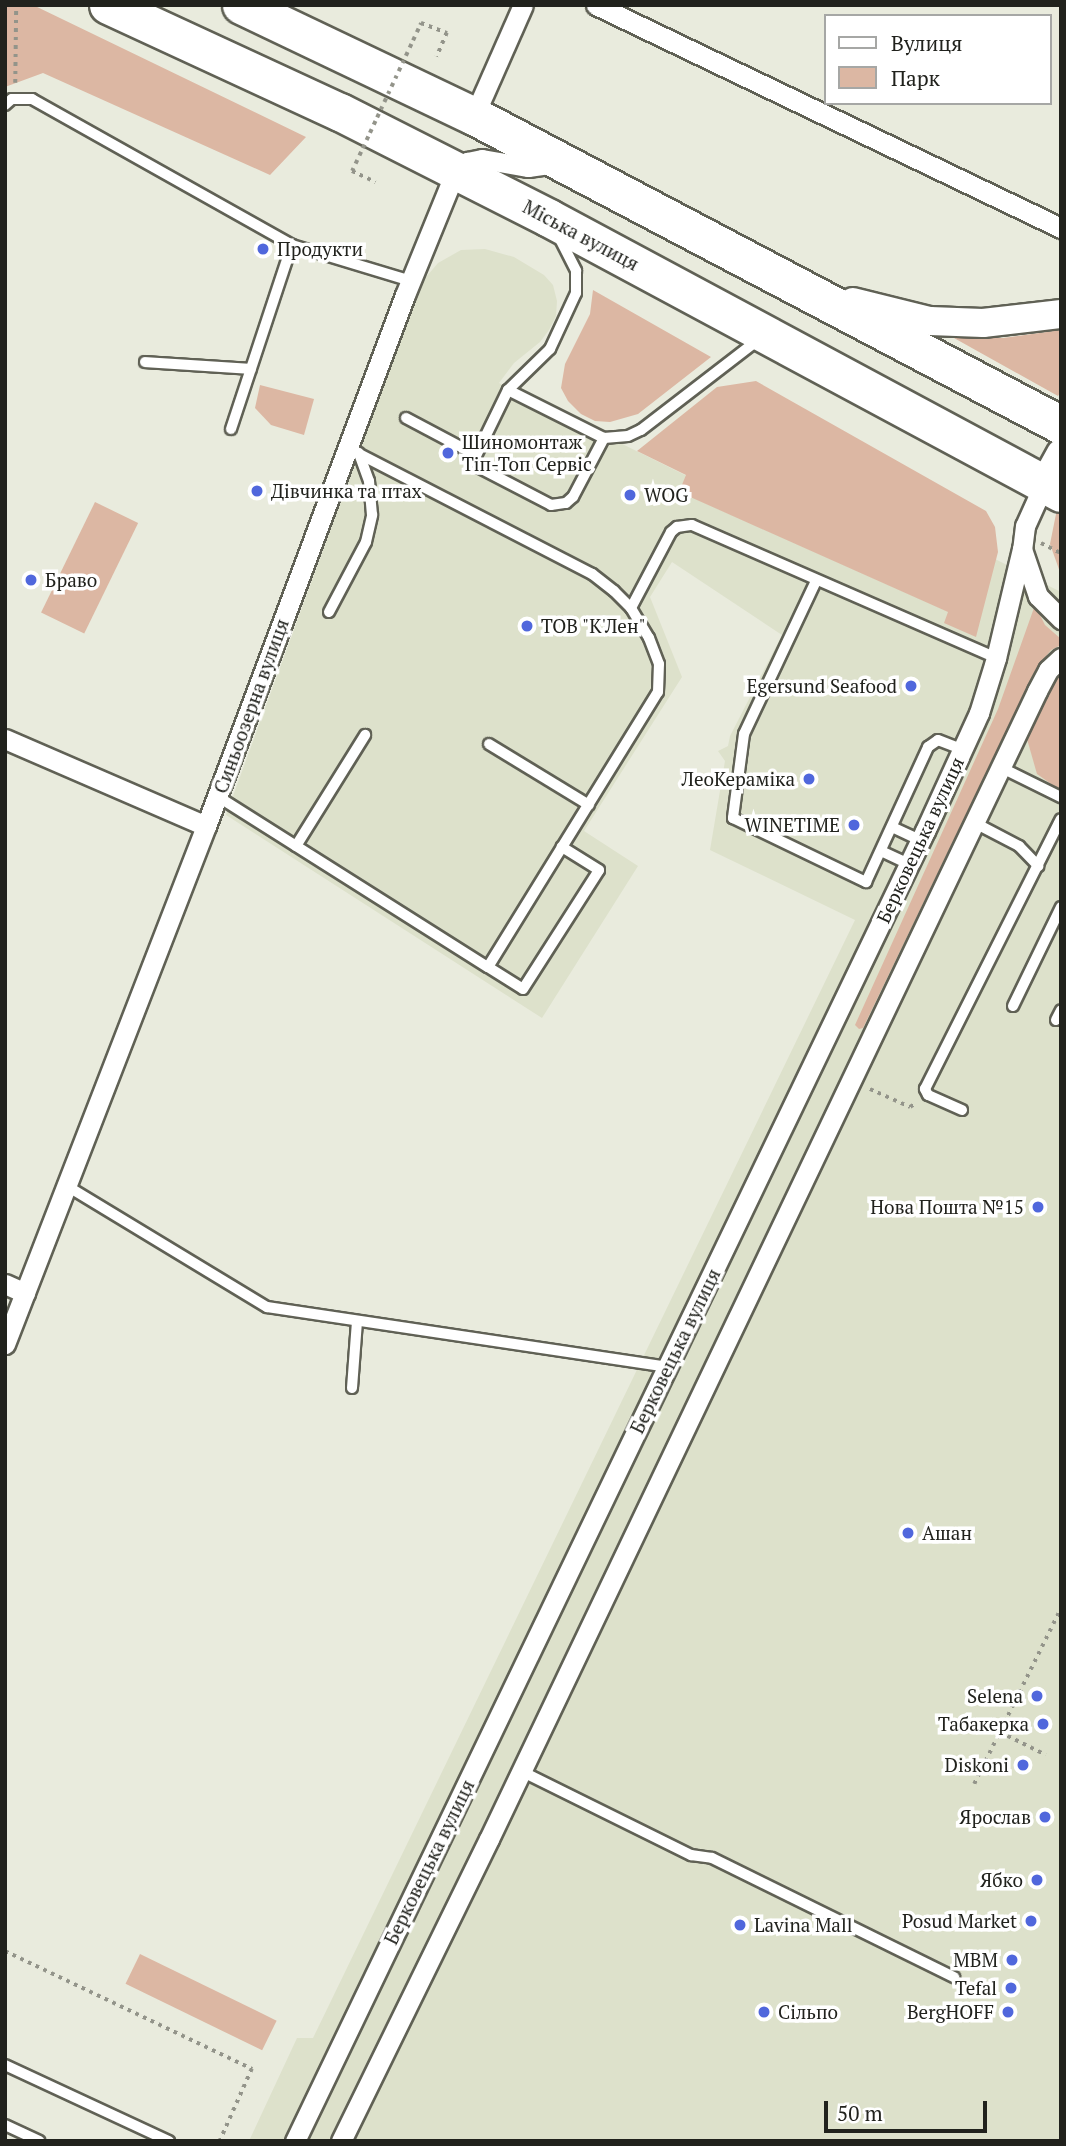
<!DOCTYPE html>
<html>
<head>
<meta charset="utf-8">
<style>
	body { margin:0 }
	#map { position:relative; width:1066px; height:2146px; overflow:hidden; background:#e9ebdd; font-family:"PT Serif",serif }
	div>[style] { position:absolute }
	.built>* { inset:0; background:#dde1cb }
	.green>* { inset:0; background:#dcb7a3; transform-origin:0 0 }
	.path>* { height:3.5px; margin-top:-1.75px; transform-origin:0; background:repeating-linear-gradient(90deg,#93948a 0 3.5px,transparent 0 8.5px) }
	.roads { filter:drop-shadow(2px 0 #606155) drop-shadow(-2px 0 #606155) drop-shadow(0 2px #606155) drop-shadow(0 -2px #606155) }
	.lane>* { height:10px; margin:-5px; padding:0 5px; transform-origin:5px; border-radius:5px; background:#fff }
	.street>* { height:19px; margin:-9.5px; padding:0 9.5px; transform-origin:9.5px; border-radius:9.5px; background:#fff }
	.secondary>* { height:28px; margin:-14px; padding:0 14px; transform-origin:14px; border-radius:14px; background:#fff }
	.highway>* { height:37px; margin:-18.5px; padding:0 18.5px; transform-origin:18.5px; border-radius:18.5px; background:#fff }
	.path-bridge>* { height:3.5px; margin-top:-1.75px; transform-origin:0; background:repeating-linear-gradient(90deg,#93948a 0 3.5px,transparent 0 8.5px) }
	.dots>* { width:19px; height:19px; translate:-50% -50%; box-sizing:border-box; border:4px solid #fff; border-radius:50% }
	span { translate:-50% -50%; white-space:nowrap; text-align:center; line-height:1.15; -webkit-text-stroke:7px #fff; paint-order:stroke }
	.street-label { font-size:19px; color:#21221d }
	.poi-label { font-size:19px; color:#21221d }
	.left { translate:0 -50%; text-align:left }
	.right { translate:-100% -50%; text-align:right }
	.frame { position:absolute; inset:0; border:7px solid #21221d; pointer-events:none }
	.legend { position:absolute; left:824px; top:14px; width:228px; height:91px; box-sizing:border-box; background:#fff; border:2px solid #a6a7a5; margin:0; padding:9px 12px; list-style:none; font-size:21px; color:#21221d }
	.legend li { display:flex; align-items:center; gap:14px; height:35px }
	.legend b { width:35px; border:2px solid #a6a7a5 }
	.scale { position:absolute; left:824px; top:2101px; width:163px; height:32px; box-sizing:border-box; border:4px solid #21221d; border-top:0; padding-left:9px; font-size:21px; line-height:24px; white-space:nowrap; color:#21221d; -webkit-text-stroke:5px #fff; paint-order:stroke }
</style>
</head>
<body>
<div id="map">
	<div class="built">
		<i style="clip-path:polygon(485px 249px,514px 257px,544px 275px,553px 285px,557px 301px,556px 316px,549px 330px,540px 342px,514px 363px,499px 383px,687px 476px,680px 492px,949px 612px,993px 558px,1061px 592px,1061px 2141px,249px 2141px,297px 2038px,313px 2038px,855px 920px,710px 850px,725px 761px,718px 751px,728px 746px,730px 736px,782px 635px,672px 562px,650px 597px,682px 677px,584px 831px,638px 866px,542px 1018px,226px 815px,421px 283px,438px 263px,461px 250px)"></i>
	</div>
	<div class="green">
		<i style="clip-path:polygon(5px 5px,33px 5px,306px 137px,270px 175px,43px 73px,5px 87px)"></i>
		<i style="clip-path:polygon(593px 290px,711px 357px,638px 414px,610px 422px,595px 421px,581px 414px,568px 401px,561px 388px,565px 364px,590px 314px)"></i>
		<i style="clip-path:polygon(1061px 330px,1061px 391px,1058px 396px,954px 338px,1003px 338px)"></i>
		<i style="clip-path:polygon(756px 381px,986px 511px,995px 527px,998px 552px,976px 637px,944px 623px,948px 612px,679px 492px,686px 475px,637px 451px,717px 387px)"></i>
		<i style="clip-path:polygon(260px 385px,314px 399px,304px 435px,271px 425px,255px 408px)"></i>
		<i style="left:95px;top:502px;width:48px;height:123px;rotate:26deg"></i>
		<i style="clip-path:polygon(1058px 504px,1061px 506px,1061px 575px,1050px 544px)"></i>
		<i style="clip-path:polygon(1035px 605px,1045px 625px,1061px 639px,1061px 645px,1051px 650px,1036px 669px,863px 1028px,859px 1029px,855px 1025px,998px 709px)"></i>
		<i style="clip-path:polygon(1061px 669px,1061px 791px,1037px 774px,1027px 739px,1044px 690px)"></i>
		<i style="left:140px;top:1954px;width:152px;height:33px;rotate:26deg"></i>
	</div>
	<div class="path">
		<i style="left:421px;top:23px;width:28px;rotate:21deg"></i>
		<i style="left:447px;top:33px;width:26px;rotate:113deg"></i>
		<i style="left:15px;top:83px;width:78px;rotate:-89.3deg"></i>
		<i style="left:352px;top:171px;width:26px;rotate:25deg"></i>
		<i style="left:1041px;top:543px;width:22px;rotate:27deg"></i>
		<i style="left:870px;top:1089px;width:44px;rotate:24.2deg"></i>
		<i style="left:910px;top:1107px;width:7px;rotate:-34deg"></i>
		<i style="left:1000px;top:1732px;width:51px;rotate:26.6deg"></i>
		<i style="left:974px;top:1784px;width:196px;rotate:-63.7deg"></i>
		<i style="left:5px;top:1951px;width:274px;rotate:25.5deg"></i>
		<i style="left:252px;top:2069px;width:79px;rotate:114deg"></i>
	</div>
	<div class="roads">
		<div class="lane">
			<i style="left:5px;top:105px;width:9px;rotate:-41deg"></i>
			<i style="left:12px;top:99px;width:20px"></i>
			<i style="left:32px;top:99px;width:298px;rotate:29.3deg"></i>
			<i style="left:292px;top:245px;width:124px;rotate:16.8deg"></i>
			<i style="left:559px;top:237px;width:38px;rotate:63deg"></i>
			<i style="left:576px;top:271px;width:22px;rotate:90deg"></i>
			<i style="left:576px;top:293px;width:62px;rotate:114.9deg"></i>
			<i style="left:550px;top:349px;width:59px;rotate:135.7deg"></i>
			<i style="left:508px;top:390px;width:107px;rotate:26.6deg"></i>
			<i style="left:604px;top:438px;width:24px;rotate:-5deg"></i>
			<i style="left:628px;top:436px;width:14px;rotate:-25deg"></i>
			<i style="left:641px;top:430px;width:148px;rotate:-37.6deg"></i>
			<i style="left:145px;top:362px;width:106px;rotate:3.8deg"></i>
			<i style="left:508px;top:390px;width:78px;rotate:115.9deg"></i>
			<i style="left:474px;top:460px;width:10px;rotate:53deg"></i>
			<i style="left:480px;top:468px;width:80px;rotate:27.5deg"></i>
			<i style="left:551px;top:505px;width:15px;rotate:-8deg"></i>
			<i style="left:566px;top:503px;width:9px;rotate:-41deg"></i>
			<i style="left:573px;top:497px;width:67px;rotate:-62.3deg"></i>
			<i style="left:406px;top:418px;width:77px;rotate:27.9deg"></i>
			<i style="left:231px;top:429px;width:194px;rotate:-71.7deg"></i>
			<i style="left:816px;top:581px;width:169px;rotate:115.2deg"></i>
			<i style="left:744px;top:734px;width:85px;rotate:97.5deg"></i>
			<i style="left:733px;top:818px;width:148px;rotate:25.7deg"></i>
			<i style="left:866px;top:882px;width:149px;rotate:-65.3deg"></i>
			<i style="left:928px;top:747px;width:12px;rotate:-35deg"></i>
			<i style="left:938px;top:740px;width:26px;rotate:21deg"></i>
			<i style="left:631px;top:608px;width:86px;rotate:-62.2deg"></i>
			<i style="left:671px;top:532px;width:8px;rotate:-40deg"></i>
			<i style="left:677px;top:527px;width:15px;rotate:-8deg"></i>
			<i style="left:692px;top:525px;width:332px;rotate:23.6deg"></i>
			<i style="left:329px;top:612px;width:79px;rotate:-62.1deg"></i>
			<i style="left:366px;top:542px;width:28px;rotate:-77deg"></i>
			<i style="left:372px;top:515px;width:34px;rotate:-95deg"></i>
			<i style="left:369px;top:481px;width:30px;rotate:-110deg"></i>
			<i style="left:489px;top:744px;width:117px;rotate:31.4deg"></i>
			<i style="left:1002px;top:768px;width:66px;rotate:26.2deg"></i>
			<i style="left:217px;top:796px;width:320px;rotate:32.3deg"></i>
			<i style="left:488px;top:967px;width:323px;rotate:-58.3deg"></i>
			<i style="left:658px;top:692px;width:28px;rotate:-88deg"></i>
			<i style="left:659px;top:664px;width:28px;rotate:-111deg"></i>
			<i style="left:649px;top:638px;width:35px;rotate:-121deg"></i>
			<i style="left:631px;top:608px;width:24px;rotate:-135deg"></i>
			<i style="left:614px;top:591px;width:28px;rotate:-142deg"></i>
			<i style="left:592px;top:574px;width:275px;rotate:-152.7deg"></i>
			<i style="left:975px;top:823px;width:50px;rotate:27.6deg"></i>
			<i style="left:1019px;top:846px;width:28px;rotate:46deg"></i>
			<i style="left:892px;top:827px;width:31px;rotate:25deg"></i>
			<i style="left:296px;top:846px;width:131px;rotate:-58.1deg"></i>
			<i style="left:881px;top:851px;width:31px;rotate:25deg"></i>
			<i style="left:488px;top:967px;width:41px;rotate:32.2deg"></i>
			<i style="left:523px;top:989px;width:141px;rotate:-57.4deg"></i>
			<i style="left:599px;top:870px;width:44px;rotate:-148.1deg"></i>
			<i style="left:1013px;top:1006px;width:110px;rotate:-64.1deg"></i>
			<i style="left:1056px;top:1020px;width:11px;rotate:-63deg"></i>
			<i style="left:962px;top:1110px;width:37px;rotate:-156deg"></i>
			<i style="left:928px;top:1095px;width:7px;rotate:-117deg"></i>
			<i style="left:925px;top:1089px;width:302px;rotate:-63.3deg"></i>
			<i style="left:67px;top:1186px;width:234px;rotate:31.2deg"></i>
			<i style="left:267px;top:1307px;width:404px;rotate:8.5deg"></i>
			<i style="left:352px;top:1388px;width:67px;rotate:-85.7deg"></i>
			<i style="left:521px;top:1771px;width:190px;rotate:26.3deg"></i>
			<i style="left:691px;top:1855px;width:21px;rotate:8deg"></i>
			<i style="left:712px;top:1858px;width:270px;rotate:26.2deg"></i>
			<i style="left:5px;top:2065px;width:181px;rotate:24.9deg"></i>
			<i style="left:5px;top:2125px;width:38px;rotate:25deg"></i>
		</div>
		<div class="street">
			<i style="left:596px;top:5px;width:516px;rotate:25.62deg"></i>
			<i style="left:474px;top:116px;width:121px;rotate:-66.2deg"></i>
			<i style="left:1044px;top:484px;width:46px;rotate:114.3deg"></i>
			<i style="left:1025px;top:526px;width:23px;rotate:97deg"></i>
			<i style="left:1022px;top:549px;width:50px;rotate:71.2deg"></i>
			<i style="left:1038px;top:596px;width:33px;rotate:45deg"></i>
			<i style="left:5px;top:739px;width:219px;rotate:23.4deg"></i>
			<i style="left:5px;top:1284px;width:22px;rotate:24deg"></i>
			<i style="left:5px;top:1344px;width:556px;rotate:-68.79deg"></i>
			<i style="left:206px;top:826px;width:567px;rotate:-69.46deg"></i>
			<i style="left:405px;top:295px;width:135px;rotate:-67.8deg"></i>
			<i style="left:456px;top:170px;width:14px;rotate:-36deg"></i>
			<i style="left:467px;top:162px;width:15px;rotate:-11deg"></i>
			<i style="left:482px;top:159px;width:47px;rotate:9.9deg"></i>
			<i style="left:528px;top:167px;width:30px;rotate:-8deg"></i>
			<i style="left:295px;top:2141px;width:1454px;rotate:-64.32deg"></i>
			<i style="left:925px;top:831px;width:130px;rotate:-65.4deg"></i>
			<i style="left:979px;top:713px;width:58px;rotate:-72.8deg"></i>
			<i style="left:996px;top:658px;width:112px;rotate:-76.6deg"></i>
			<i style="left:341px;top:2141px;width:336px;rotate:-63.9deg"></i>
			<i style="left:489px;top:1839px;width:1272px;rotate:-64.48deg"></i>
			<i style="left:1037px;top:691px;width:24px;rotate:-62deg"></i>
			<i style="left:1048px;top:670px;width:18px;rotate:-43deg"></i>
		</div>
		<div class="secondary">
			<i style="left:853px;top:302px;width:79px;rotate:13.9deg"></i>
			<i style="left:930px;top:321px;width:53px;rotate:2.2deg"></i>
			<i style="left:983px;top:323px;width:79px;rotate:-6.6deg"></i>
			<i style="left:1044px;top:484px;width:35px;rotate:-61deg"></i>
		</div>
		<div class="highway">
			<i style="left:108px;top:5px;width:255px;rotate:24.8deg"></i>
			<i style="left:340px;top:112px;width:234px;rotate:26.9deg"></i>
			<i style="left:549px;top:218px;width:581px;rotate:28.24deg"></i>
			<i style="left:241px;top:5px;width:258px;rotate:25.5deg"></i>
			<i style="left:474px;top:116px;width:663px;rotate:27.76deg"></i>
		</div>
	</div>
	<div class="path-bridge">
		<i style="left:352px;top:171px;width:163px;rotate:-65deg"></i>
	</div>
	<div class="dots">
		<i style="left:263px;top:249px;background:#5067dc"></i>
		<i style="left:448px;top:453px;background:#5067dc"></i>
		<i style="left:257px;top:491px;background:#5067dc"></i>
		<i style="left:630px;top:495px;background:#5067dc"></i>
		<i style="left:31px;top:580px;background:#5067dc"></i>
		<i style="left:527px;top:626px;background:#5067dc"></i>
		<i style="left:911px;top:686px;background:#5067dc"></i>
		<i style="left:809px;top:779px;background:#5067dc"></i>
		<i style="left:854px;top:825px;background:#5067dc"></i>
		<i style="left:1038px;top:1207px;background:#5067dc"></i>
		<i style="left:908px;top:1533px;background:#5067dc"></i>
		<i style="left:1037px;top:1696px;background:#5067dc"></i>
		<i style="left:1043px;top:1724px;background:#5067dc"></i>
		<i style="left:1023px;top:1765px;background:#5067dc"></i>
		<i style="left:1045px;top:1817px;background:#5067dc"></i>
		<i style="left:1037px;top:1880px;background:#5067dc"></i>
		<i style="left:1031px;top:1921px;background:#5067dc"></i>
		<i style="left:740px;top:1925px;background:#5067dc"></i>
		<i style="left:1012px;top:1960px;background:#5067dc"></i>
		<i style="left:1011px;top:1988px;background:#5067dc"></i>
		<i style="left:764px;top:2012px;background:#5067dc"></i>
		<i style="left:1008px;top:2012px;background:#5067dc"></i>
	</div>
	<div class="street-label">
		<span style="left:581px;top:235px;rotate:28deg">Міська вулиця</span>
		<span style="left:251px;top:706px;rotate:-70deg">Синьоозерна вулиця</span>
		<span style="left:920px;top:840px;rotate:-65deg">Берковецька вулиця</span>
		<span style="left:675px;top:1351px;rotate:-64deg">Берковецька вулиця</span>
		<span style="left:429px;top:1862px;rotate:-64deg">Берковецька вулиця</span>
	</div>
	<div class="poi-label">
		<span class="left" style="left:277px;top:249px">Продукти</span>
		<span class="left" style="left:462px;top:453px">Шиномонтаж<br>Тіп-Топ Сервіс</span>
		<span class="left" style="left:271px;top:491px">Дівчинка та птах</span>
		<span class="left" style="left:644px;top:495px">WOG</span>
		<span class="left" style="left:45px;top:580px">Браво</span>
		<span class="left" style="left:541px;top:626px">ТОВ "К'Лен"</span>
		<span class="right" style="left:897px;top:686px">Egersund Seafood</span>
		<span class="right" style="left:795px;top:779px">ЛеоКераміка</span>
		<span class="right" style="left:840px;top:825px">WINETIME</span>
		<span class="right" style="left:1024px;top:1207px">Нова Пошта №15</span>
		<span class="left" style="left:922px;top:1533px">Ашан</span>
		<span class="right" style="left:1023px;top:1696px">Selena</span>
		<span class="right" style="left:1029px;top:1724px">Табакерка</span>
		<span class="right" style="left:1009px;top:1765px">Diskoni</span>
		<span class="right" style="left:1031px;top:1817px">Ярослав</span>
		<span class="right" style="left:1023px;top:1880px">Ябко</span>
		<span class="right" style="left:1017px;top:1921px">Posud Market</span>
		<span class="left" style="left:754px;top:1925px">Lavina Mall</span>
		<span class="right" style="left:998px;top:1960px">MBM</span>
		<span class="right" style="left:997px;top:1988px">Tefal</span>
		<span class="left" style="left:778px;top:2012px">Сільпо</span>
		<span class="right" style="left:994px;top:2012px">BergHOFF</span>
	</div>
	<div class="frame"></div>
	<ul class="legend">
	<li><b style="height:9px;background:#fff"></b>Вулиця</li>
	<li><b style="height:19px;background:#dcb7a3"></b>Парк</li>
	</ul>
	<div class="scale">50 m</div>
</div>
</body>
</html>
